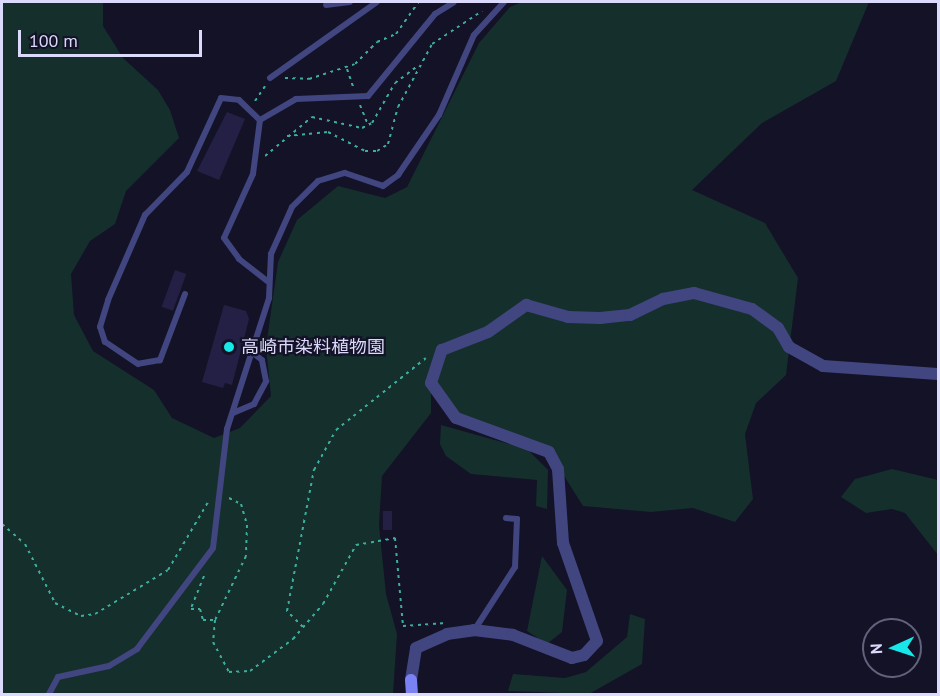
<!DOCTYPE html>
<html>
<head>
<meta charset="utf-8">
<style>
	body { margin:0 }
	#map { position:relative; width:940px; height:696px; overflow:hidden; background:#131226; font-family:"PT Sans","Noto Sans JP",sans-serif }
	div>[style] { position:absolute }
	.green>* { inset:0; background:#152f2c }
	.building>* { inset:0; background:#242045; transform-origin:0 0 }
	.path>* { height:2px; margin-top:-1px; transform-origin:0; background:repeating-linear-gradient(90deg,#3bae9d 0 3px,transparent 0 7.5px) }
	.lane>* { height:6px; margin:-3px; padding:0 3px; transform-origin:3px; border-radius:3px; background:#414580 }
	.street>* { height:12px; margin:-6px; padding:0 6px; transform-origin:6px; border-radius:6px; background:#414580 }
	.secondary>* { height:12px; margin:-6px; padding:0 6px; transform-origin:6px; border-radius:6px; background:#7a82f3 }
	.dots>* { width:16px; height:16px; translate:-50% -50%; box-sizing:border-box; border:3px solid #131226; border-radius:50% }
	span { translate:-50% -50%; white-space:nowrap; text-align:center; line-height:1.15; -webkit-text-stroke:4.5px #131226; paint-order:stroke }
	.poi-label { font-size:18px; color:#dbdafc }
	.left { translate:0 -50%; text-align:left }
	.frame { position:absolute; inset:0; border:3px solid #dbdafc; pointer-events:none }
	.north { position:absolute; left:862px; top:618px; width:60px; height:60px; box-sizing:border-box; background:#131226; border:2px solid #63627c; border-radius:50%; rotate:267deg; font-size:16px; font-weight:700; line-height:24px; text-align:center; color:#dbdafc }
	.north::after { content:''; display:block; margin:auto; width:21px; height:27px; background:#18e7e9; clip-path:polygon(50% 0,100% 100%,50% 72%,0 100%) }
	.scale { position:absolute; left:18px; top:30px; width:184px; height:27px; box-sizing:border-box; border:3px solid #dbdafc; border-top:0; padding-left:8px; font-size:18px; line-height:21px; white-space:nowrap; color:#dbdafc; -webkit-text-stroke:4px #131226; paint-order:stroke }
</style>
</head>
<body>
<div id="map">
	<div class="green">
		<i style="clip-path:polygon(2px 2px,103px 2px,103px 26px,123px 58px,158px 90px,170px 110px,179px 138px,126px 191px,115px 224px,90px 241px,71px 274px,74px 315px,93px 351px,154px 390px,172px 418px,214px 438px,240px 428px,271px 396px,266px 347px,278px 262px,297px 220px,338px 186px,385px 198px,407px 187px,479px 43px,510px 7px,522px 2px,869px 2px,836px 81px,762px 123px,692px 190px,765px 223px,798px 278px,786px 375px,756px 403px,745px 434px,753px 499px,735px 522px,693px 508px,651px 512px,583px 506px,549px 452px,456px 418px,431px 385px,431px 413px,382px 476px,379px 525px,386px 594px,397px 634px,393px 694px,2px 694px)"></i>
		<i style="clip-path:polygon(441px 425px,527px 449px,548px 470px,547px 509px,536px 506px,537px 480px,471px 474px,446px 456px,440px 444px)"></i>
		<i style="clip-path:polygon(892px 469px,938px 480px,938px 555px,905px 513px,892px 509px,866px 513px,841px 497px,855px 479px)"></i>
		<i style="clip-path:polygon(542px 556px,567px 590px,562px 632px,547px 644px,527px 631px)"></i>
		<i style="clip-path:polygon(630px 614px,645px 619px,642px 664px,589px 694px,508px 691px,513px 674px,565px 678px,586px 672px,627px 637px)"></i>
	</div>
	<div class="building">
		<i style="clip-path:polygon(227px 112px,245px 119px,219px 180px,197px 171px)"></i>
		<i style="left:175px;top:270px;width:12px;height:39px;rotate:20deg"></i>
		<i style="clip-path:polygon(224px 305px,246px 311px,249px 319px,232px 385px,225px 383px,223px 388px,202px 382px)"></i>
		<i style="left:383px;top:511px;width:9px;height:19px"></i>
	</div>
	<div class="path">
		<i style="left:347px;top:69px;width:21px;rotate:71deg"></i>
		<i style="left:285px;top:78px;width:24px;rotate:2deg"></i>
		<i style="left:309px;top:79px;width:48px;rotate:-18.1deg"></i>
		<i style="left:355px;top:64px;width:31px;rotate:-45deg"></i>
		<i style="left:377px;top:42px;width:21px;rotate:-23deg"></i>
		<i style="left:396px;top:34px;width:39px;rotate:-55deg"></i>
		<i style="left:255px;top:101px;width:18px;rotate:-56deg"></i>
		<i style="left:360px;top:105px;width:22px;rotate:68deg"></i>
		<i style="left:287px;top:136px;width:41px;rotate:-5.6deg"></i>
		<i style="left:328px;top:132px;width:42px;rotate:27.2deg"></i>
		<i style="left:365px;top:151px;width:12px"></i>
		<i style="left:377px;top:151px;width:13px;rotate:-32deg"></i>
		<i style="left:388px;top:144px;width:38px;rotate:-75deg"></i>
		<i style="left:398px;top:107px;width:72px;rotate:-61.6deg"></i>
		<i style="left:432px;top:44px;width:60px;rotate:-33.4deg"></i>
		<i style="left:265px;top:156px;width:61px;rotate:-39.7deg"></i>
		<i style="left:312px;top:117px;width:51px;rotate:12.4deg"></i>
		<i style="left:362px;top:128px;width:11px;rotate:-27deg"></i>
		<i style="left:372px;top:123px;width:46px;rotate:-60.1deg"></i>
		<i style="left:395px;top:83px;width:26px;rotate:-37deg"></i>
		<i style="left:229px;top:498px;width:13px;rotate:27deg"></i>
		<i style="left:241px;top:504px;width:22px;rotate:74deg"></i>
		<i style="left:247px;top:525px;width:31px;rotate:92deg"></i>
		<i style="left:246px;top:556px;width:71px;rotate:115.8deg"></i>
		<i style="left:215px;top:620px;width:22px;rotate:95deg"></i>
		<i style="left:213px;top:642px;width:34px;rotate:62deg"></i>
		<i style="left:229px;top:672px;width:21px;rotate:-3deg"></i>
		<i style="left:250px;top:671px;width:54px;rotate:-36.7deg"></i>
		<i style="left:293px;top:639px;width:46px;rotate:-49.4deg"></i>
		<i style="left:323px;top:604px;width:68px;rotate:-60.8deg"></i>
		<i style="left:356px;top:545px;width:40px;rotate:-10deg"></i>
		<i style="left:395px;top:538px;width:88px;rotate:84.8deg"></i>
		<i style="left:403px;top:626px;width:43px;rotate:-4deg"></i>
		<i style="left:2px;top:524px;width:30px;rotate:41deg"></i>
		<i style="left:25px;top:544px;width:66px;rotate:63deg"></i>
		<i style="left:55px;top:603px;width:29px;rotate:27deg"></i>
		<i style="left:81px;top:616px;width:14px;rotate:-8deg"></i>
		<i style="left:95px;top:614px;width:85px;rotate:-31.1deg"></i>
		<i style="left:168px;top:570px;width:79px;rotate:-59.5deg"></i>
		<i style="left:204px;top:576px;width:35px;rotate:112deg"></i>
		<i style="left:191px;top:609px;width:9px"></i>
		<i style="left:200px;top:609px;width:11px;rotate:75deg"></i>
		<i style="left:203px;top:620px;width:12px"></i>
		<i style="left:303px;top:627px;width:23px;rotate:-135deg"></i>
		<i style="left:287px;top:611px;width:144px;rotate:-79.2deg"></i>
		<i style="left:314px;top:470px;width:46px;rotate:-61.2deg"></i>
		<i style="left:336px;top:430px;width:115px;rotate:-38.7deg"></i>
	</div>
	<div class="lane">
		<i style="left:326px;top:5px;width:24px;rotate:-7deg"></i>
		<i style="left:270px;top:78px;width:131px;rotate:-35.4deg"></i>
		<i style="left:260px;top:120px;width:42px;rotate:-30.3deg"></i>
		<i style="left:296px;top:99px;width:72px;rotate:-2.4deg"></i>
		<i style="left:368px;top:96px;width:106px;rotate:-50.7deg"></i>
		<i style="left:435px;top:14px;width:22px;rotate:-32deg"></i>
		<i style="left:185px;top:294px;width:71px;rotate:110.7deg"></i>
		<i style="left:160px;top:360px;width:22px;rotate:170deg"></i>
		<i style="left:138px;top:364px;width:40px;rotate:-146deg"></i>
		<i style="left:105px;top:342px;width:16px;rotate:-108deg"></i>
		<i style="left:100px;top:327px;width:28px;rotate:-73deg"></i>
		<i style="left:108px;top:300px;width:93px;rotate:-66.5deg"></i>
		<i style="left:145px;top:215px;width:60px;rotate:-45.7deg"></i>
		<i style="left:187px;top:172px;width:81px;rotate:-65.3deg"></i>
		<i style="left:221px;top:98px;width:18px;rotate:6deg"></i>
		<i style="left:239px;top:100px;width:29px;rotate:44deg"></i>
		<i style="left:260px;top:120px;width:54px;rotate:97.4deg"></i>
		<i style="left:253px;top:174px;width:70px;rotate:114.4deg"></i>
		<i style="left:224px;top:238px;width:26px;rotate:54deg"></i>
		<i style="left:239px;top:259px;width:36px;rotate:38deg"></i>
		<i style="left:233px;top:413px;width:23px;rotate:-23deg"></i>
		<i style="left:254px;top:404px;width:26px;rotate:-62deg"></i>
		<i style="left:266px;top:381px;width:21px;rotate:-101deg"></i>
		<i style="left:262px;top:360px;width:11px;rotate:-142deg"></i>
		<i style="left:475px;top:629px;width:74px;rotate:-57.2deg"></i>
		<i style="left:515px;top:567px;width:48px;rotate:-87.6deg"></i>
		<i style="left:517px;top:519px;width:11px;rotate:-175deg"></i>
		<i style="left:49px;top:694px;width:19px;rotate:-62deg"></i>
		<i style="left:58px;top:677px;width:52px;rotate:-12.2deg"></i>
		<i style="left:109px;top:666px;width:33px;rotate:-31deg"></i>
		<i style="left:137px;top:649px;width:126px;rotate:-53deg"></i>
		<i style="left:213px;top:548px;width:120px;rotate:-83.3deg"></i>
		<i style="left:227px;top:429px;width:138px;rotate:-72.2deg"></i>
		<i style="left:269px;top:298px;width:44px;rotate:-87.4deg"></i>
		<i style="left:271px;top:254px;width:51px;rotate:-65.9deg"></i>
		<i style="left:292px;top:207px;width:37px;rotate:-45deg"></i>
		<i style="left:318px;top:181px;width:28px;rotate:-17deg"></i>
		<i style="left:345px;top:173px;width:40px;rotate:18.9deg"></i>
		<i style="left:383px;top:186px;width:19px;rotate:-36deg"></i>
		<i style="left:398px;top:175px;width:73px;rotate:-55.7deg"></i>
		<i style="left:439px;top:115px;width:87px;rotate:-66.4deg"></i>
		<i style="left:474px;top:35px;width:45px;rotate:-47.7deg"></i>
	</div>
	<div class="street">
		<i style="left:411px;top:680px;width:32px;rotate:-81deg"></i>
		<i style="left:416px;top:648px;width:34px;rotate:-24deg"></i>
		<i style="left:447px;top:634px;width:27px;rotate:-8deg"></i>
		<i style="left:474px;top:630px;width:39px;rotate:7deg"></i>
		<i style="left:513px;top:635px;width:63px;rotate:21.3deg"></i>
		<i style="left:572px;top:658px;width:12px;rotate:-14deg"></i>
		<i style="left:584px;top:655px;width:19px;rotate:-47deg"></i>
		<i style="left:597px;top:641px;width:104px;rotate:-109.1deg"></i>
		<i style="left:563px;top:543px;width:74px;rotate:-93.9deg"></i>
		<i style="left:558px;top:469px;width:19px;rotate:-118deg"></i>
		<i style="left:549px;top:452px;width:99px;rotate:-159.9deg"></i>
		<i style="left:456px;top:418px;width:43px;rotate:-125.5deg"></i>
		<i style="left:431px;top:383px;width:35px;rotate:-72deg"></i>
		<i style="left:442px;top:350px;width:49px;rotate:-21.4deg"></i>
		<i style="left:488px;top:332px;width:47px;rotate:-35.4deg"></i>
		<i style="left:526px;top:305px;width:44px;rotate:15.9deg"></i>
		<i style="left:568px;top:317px;width:32px;rotate:2deg"></i>
		<i style="left:600px;top:318px;width:30px;rotate:-6deg"></i>
		<i style="left:630px;top:315px;width:37px;rotate:-26deg"></i>
		<i style="left:663px;top:299px;width:32px;rotate:-11deg"></i>
		<i style="left:694px;top:293px;width:60px;rotate:15.4deg"></i>
		<i style="left:752px;top:309px;width:32px;rotate:36deg"></i>
		<i style="left:778px;top:328px;width:22px;rotate:60deg"></i>
		<i style="left:789px;top:347px;width:39px;rotate:29deg"></i>
		<i style="left:823px;top:366px;width:115px;rotate:4deg"></i>
	</div>
	<div class="secondary">
		<i style="left:411px;top:680px;width:14px;rotate:86deg"></i>
	</div>
	<div class="dots">
		<i style="left:229px;top:347px;background:#18e7e9"></i>
	</div>
	<div class="poi-label">
		<span class="left" style="left:241px;top:347px">高崎市染料植物園</span>
	</div>
	<div class="frame"></div>
	<div class="north">N</div>
	<div class="scale">100 m</div>
</div>
</body>
</html>
